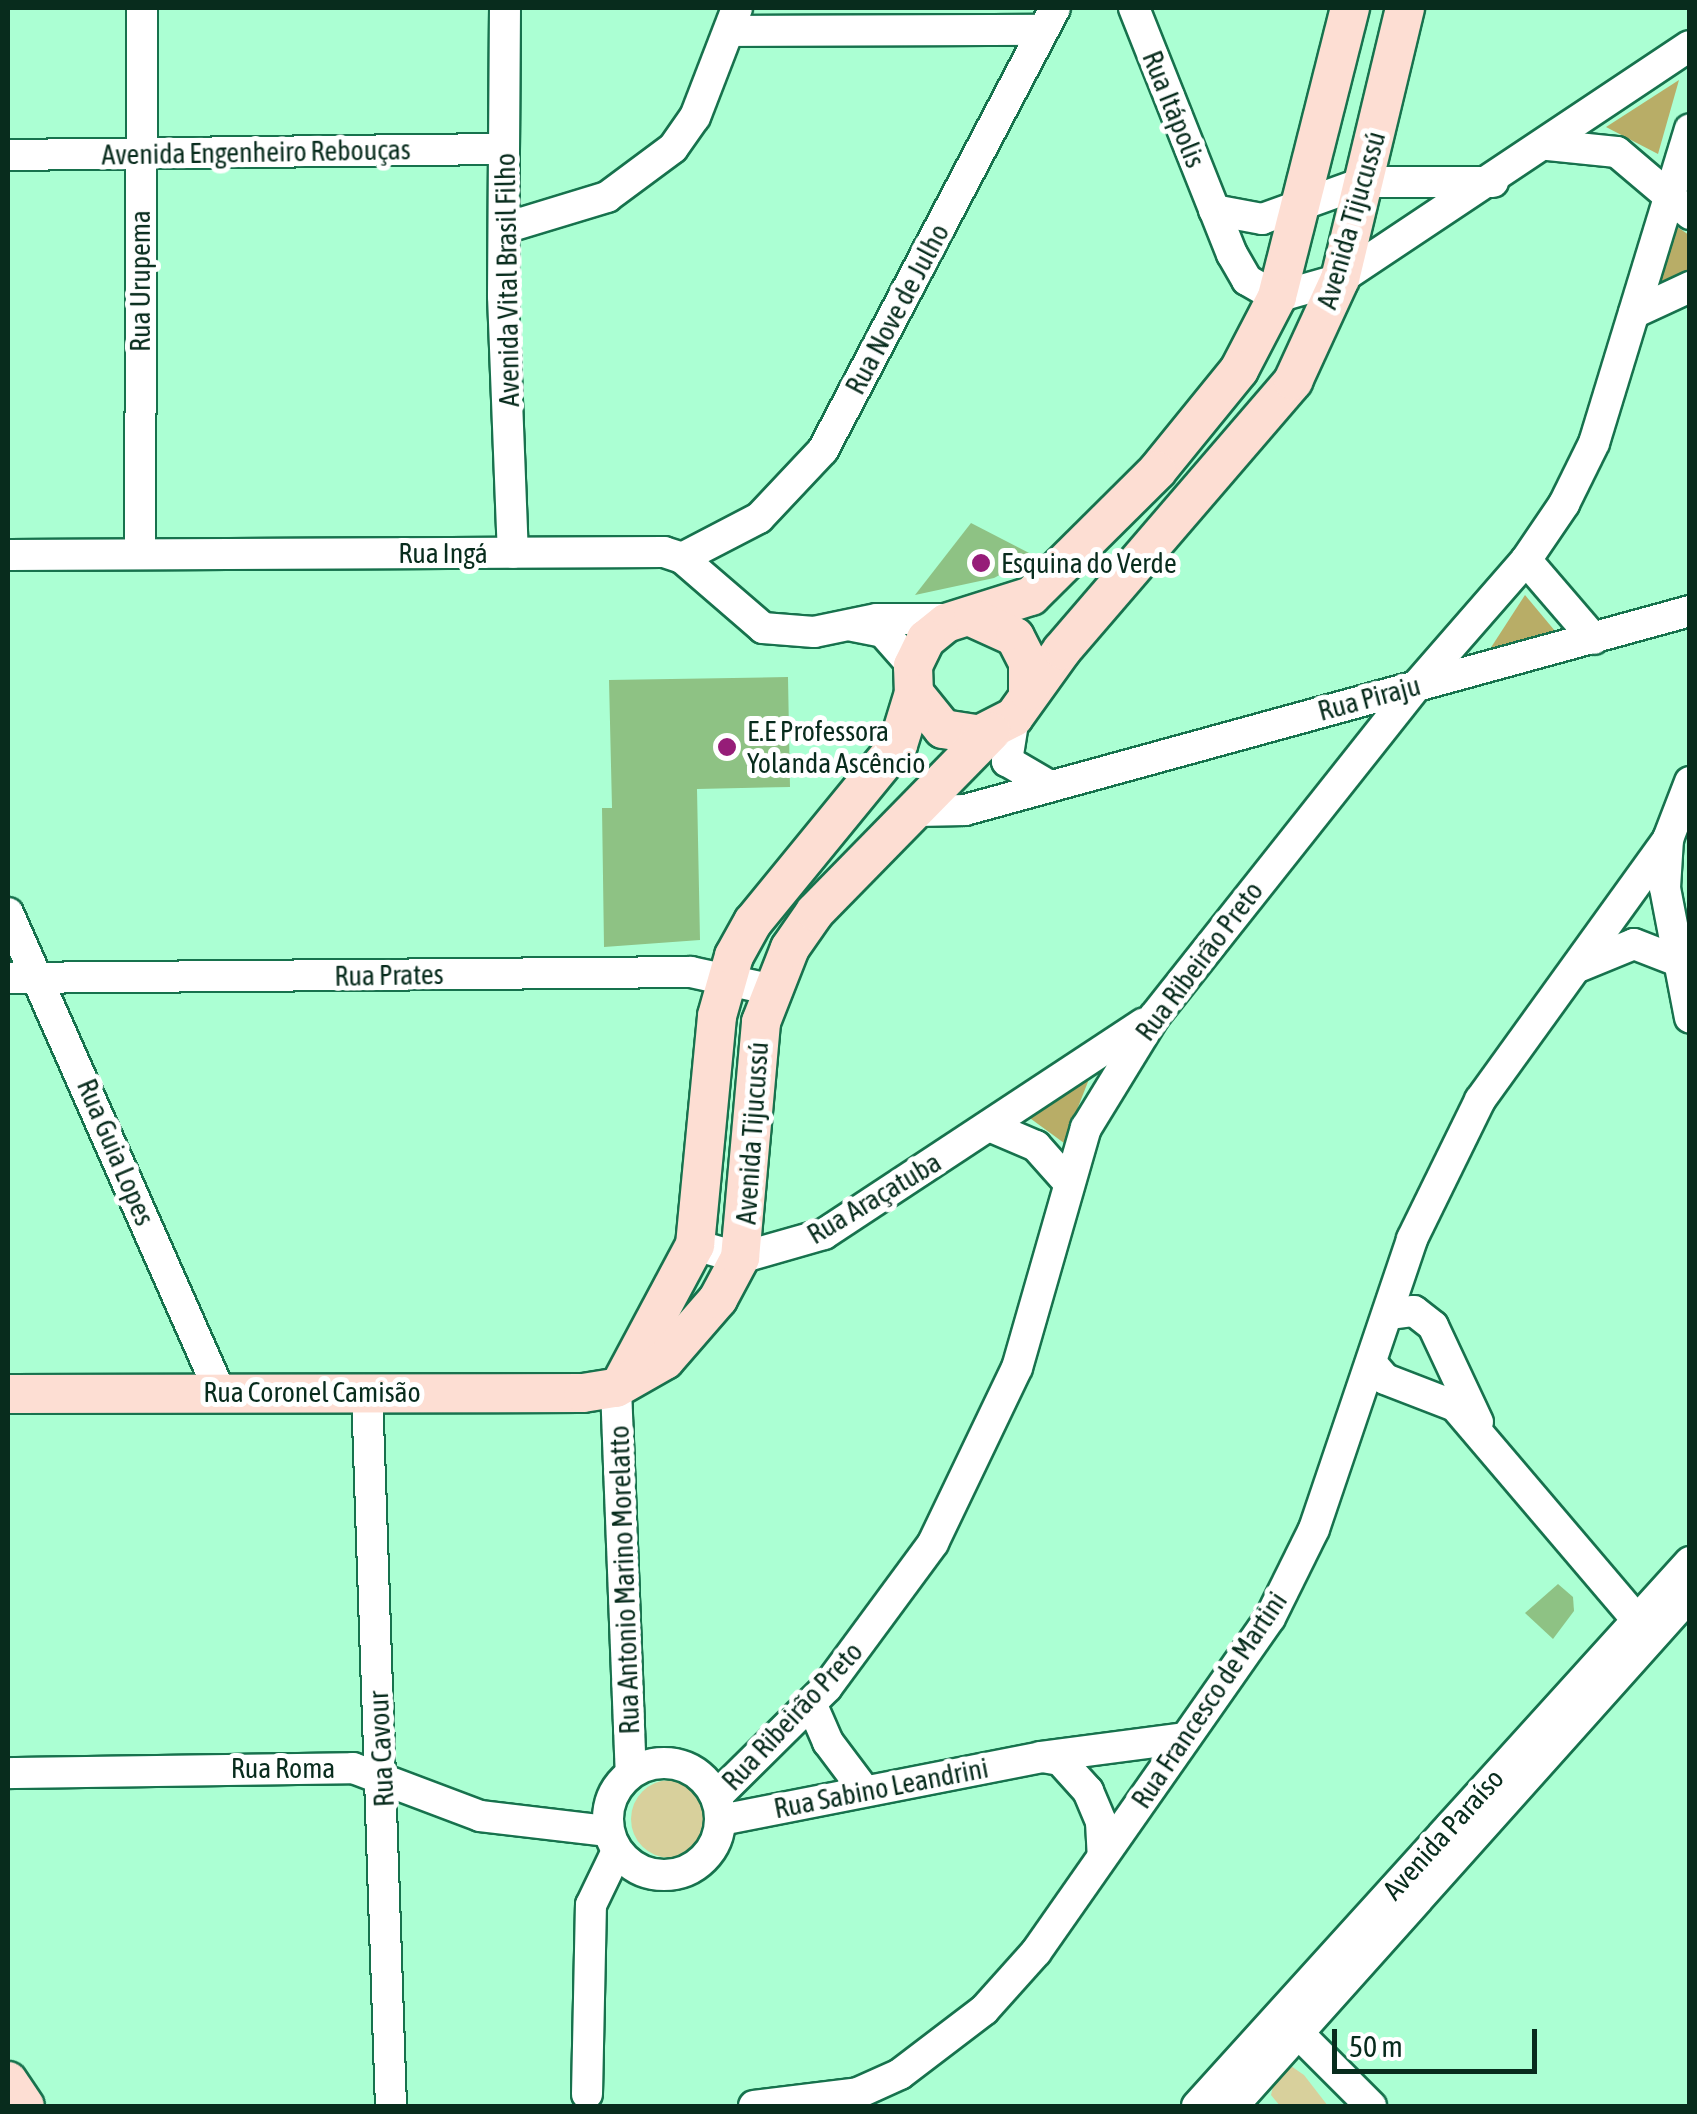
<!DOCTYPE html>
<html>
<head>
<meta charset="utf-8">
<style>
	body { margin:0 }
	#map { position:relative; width:1697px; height:2114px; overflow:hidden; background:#abffd3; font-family:"Asap Condensed",sans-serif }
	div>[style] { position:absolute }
	.green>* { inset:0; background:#d8d09c }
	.round { border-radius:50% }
	.forest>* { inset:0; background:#b8ad67 }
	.building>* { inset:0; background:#8ec284 }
	.roads { filter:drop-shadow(2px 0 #17724d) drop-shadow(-2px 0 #17724d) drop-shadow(0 2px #17724d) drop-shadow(0 -2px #17724d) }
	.minor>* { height:30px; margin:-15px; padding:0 15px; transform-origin:15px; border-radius:15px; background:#fff }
	.minor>.ring { margin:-15px; padding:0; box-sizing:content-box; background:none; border:30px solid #fff; border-radius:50% }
	.major>* { height:38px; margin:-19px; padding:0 19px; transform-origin:19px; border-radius:19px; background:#fdded3 }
	.dots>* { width:28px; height:28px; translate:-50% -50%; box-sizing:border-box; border:5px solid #fff; border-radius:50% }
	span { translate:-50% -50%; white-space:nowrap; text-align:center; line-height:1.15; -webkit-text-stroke:10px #fff; paint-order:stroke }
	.street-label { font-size:28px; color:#082c1d }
	.poi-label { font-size:28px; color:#082c1d }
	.left { translate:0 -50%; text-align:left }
	.frame { position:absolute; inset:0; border:10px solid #082c1d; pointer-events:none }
	.scale { position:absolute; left:1332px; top:2029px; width:205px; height:45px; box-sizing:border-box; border:5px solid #082c1d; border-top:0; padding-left:12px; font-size:30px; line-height:35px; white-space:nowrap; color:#082c1d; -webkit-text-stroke:8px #fff; paint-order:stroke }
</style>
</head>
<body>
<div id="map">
	<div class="green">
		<i class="round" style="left:631px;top:1780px;width:78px;height:78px"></i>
		<i style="clip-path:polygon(1288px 2064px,1304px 2075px,1328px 2106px,1280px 2106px,1271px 2095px,1276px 2074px)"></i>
	</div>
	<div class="forest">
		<i style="clip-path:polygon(1679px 80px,1658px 154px,1606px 127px)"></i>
		<i style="clip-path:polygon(1673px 224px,1689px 235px,1689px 269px,1655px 291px)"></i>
		<i style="clip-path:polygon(1525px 595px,1555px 631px,1490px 649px)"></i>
		<i style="clip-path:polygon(1091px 1074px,1064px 1143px,1027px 1116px)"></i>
	</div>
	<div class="building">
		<i style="clip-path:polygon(971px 523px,1035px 556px,994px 578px,915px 595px)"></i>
		<i style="clip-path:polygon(788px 677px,790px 787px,697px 789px,700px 940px,604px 947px,602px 808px,612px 808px,609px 680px)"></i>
		<i style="clip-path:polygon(1558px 1584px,1573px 1597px,1574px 1611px,1553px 1639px,1525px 1613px)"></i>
	</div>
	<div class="roads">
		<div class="minor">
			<i style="left:505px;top:8px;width:288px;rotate:90.4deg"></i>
			<i style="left:503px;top:296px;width:257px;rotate:87.8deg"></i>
			<i style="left:1134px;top:8px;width:265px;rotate:68.3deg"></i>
			<i style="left:1232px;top:254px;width:30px;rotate:60deg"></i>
			<i style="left:1247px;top:280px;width:34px;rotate:30deg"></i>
			<i style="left:1277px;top:297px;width:66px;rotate:-15.9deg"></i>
			<i style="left:1340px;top:279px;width:420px;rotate:-33.7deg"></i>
			<i style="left:729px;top:31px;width:314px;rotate:-0.2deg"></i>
			<i style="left:1548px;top:145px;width:69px;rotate:5.8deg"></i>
			<i style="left:1617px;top:152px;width:96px;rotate:40.3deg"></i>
			<i style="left:8px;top:155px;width:496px;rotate:-0.7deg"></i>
			<i style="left:1214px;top:210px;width:49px;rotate:10.6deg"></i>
			<i style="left:1262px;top:219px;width:109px;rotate:-19.8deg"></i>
			<i style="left:1365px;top:182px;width:128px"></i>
			<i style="left:505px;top:228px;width:107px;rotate:-16.9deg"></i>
			<i style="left:607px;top:197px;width:82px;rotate:-36.6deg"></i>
			<i style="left:673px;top:148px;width:38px;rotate:-55deg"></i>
			<i style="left:695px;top:117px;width:117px;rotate:-68.9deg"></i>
			<i style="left:1634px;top:313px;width:62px;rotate:-24.9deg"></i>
			<i style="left:140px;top:554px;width:546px;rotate:-89.79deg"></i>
			<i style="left:8px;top:555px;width:656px;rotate:-0.26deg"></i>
			<i style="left:664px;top:552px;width:19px;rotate:18deg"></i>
			<i style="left:682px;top:558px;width:107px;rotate:40.8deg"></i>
			<i style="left:763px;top:628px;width:51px;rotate:4.5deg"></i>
			<i style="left:814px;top:632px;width:64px;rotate:-11.7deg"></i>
			<i style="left:877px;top:619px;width:82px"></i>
			<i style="left:682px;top:558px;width:87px;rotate:-27.5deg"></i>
			<i style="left:759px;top:518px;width:93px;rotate:-46.7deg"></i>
			<i style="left:823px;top:450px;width:499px;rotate:-62.3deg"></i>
			<i style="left:1526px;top:560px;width:104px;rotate:49.3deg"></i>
			<i style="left:853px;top:626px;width:31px;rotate:11deg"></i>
			<i style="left:883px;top:632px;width:45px;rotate:48.6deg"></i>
			<i style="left:1014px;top:717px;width:45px;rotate:99deg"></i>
			<i style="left:1007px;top:761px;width:50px;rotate:30.2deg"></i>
			<i style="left:1690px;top:782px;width:61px;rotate:111.1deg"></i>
			<i style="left:1668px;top:839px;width:49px;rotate:93.5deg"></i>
			<i style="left:1665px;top:888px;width:132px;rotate:79.1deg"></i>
			<i style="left:918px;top:811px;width:47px;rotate:-1.2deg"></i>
			<i style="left:965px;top:810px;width:752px;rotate:-15.35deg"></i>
			<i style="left:8px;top:913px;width:524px;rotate:66.13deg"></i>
			<i style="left:1580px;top:966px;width:58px;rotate:-22.2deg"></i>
			<i style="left:1634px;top:944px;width:47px;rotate:21.1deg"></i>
			<i style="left:8px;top:978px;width:683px;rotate:-0.5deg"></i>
			<i style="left:691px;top:972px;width:80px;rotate:12.3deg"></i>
			<i style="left:989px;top:1126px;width:51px;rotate:23.1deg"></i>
			<i style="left:1036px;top:1146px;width:48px;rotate:48.4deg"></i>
			<i style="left:695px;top:1245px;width:47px;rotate:16.1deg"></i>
			<i style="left:740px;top:1258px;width:87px;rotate:-15.9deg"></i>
			<i style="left:824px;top:1234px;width:382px;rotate:-33.4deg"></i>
			<i style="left:1389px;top:1314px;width:25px;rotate:-7deg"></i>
			<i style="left:1414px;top:1311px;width:24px;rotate:38deg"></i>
			<i style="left:1433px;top:1326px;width:106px;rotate:64.9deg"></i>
			<i style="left:1373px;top:1365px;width:18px;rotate:49deg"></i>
			<i style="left:1385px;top:1379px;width:75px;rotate:21.1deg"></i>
			<i style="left:1455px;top:1406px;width:299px;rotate:49.6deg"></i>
			<i style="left:616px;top:1388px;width:385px;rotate:87.8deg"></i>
			<i style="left:367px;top:1391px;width:715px;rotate:88.08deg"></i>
			<i style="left:811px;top:1703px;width:43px;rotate:66.4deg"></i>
			<i style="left:828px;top:1742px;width:60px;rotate:53.1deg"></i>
			<i style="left:1042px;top:1757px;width:18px;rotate:9deg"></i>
			<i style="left:1060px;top:1760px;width:42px;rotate:47.9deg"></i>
			<i style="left:1088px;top:1791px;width:34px;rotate:67deg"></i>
			<i style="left:1101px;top:1822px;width:33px;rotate:87deg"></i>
			<i class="ring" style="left:608px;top:1763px;width:82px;height:82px"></i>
			<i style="left:8px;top:1773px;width:345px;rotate:-0.8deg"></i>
			<i style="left:353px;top:1768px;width:136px;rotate:20.7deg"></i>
			<i style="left:480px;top:1816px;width:129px;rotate:6.7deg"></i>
			<i style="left:716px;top:1797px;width:156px;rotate:-44.7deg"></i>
			<i style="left:827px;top:1687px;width:179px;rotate:-53.6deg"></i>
			<i style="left:933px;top:1543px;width:194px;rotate:-64.4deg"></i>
			<i style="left:1017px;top:1368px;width:250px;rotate:-74deg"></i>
			<i style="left:1086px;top:1128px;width:130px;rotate:-58.5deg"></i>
			<i style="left:1154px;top:1017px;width:424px;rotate:-51.6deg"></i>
			<i style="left:1417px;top:685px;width:166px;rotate:-48.9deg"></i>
			<i style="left:1526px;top:560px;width:68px;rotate:-55.8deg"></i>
			<i style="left:1564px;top:504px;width:68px;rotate:-63.8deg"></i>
			<i style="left:1594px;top:443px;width:328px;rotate:-73deg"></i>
			<i style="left:721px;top:1820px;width:326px;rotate:-11.1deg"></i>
			<i style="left:1041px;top:1757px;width:145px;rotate:-7.5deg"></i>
			<i style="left:1289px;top:2024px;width:116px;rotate:45deg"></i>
			<i style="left:587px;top:2094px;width:189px;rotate:-88.8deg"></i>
			<i style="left:591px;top:1905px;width:60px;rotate:-64.3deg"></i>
			<i style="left:754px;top:2106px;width:105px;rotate:-7.1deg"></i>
			<i style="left:858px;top:2093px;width:46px;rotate:-24.3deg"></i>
			<i style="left:900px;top:2074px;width:106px;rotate:-37.3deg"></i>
			<i style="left:984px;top:2010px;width:78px;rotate:-48.1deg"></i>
			<i style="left:1036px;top:1952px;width:408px;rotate:-55deg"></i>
			<i style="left:1270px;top:1618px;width:99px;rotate:-63.7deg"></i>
			<i style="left:1314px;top:1529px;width:306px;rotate:-71.3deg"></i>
			<i style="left:1412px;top:1239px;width:155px;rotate:-63.9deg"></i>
			<i style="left:1480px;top:1100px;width:322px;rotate:-54.2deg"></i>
			<i style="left:1197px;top:2106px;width:734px;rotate:-47.82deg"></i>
			<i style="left:1233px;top:2106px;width:686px;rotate:-48.19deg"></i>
		</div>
		<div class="major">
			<i style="left:1350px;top:8px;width:298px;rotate:104.2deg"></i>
			<i style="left:1277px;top:297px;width:82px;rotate:117.5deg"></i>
			<i style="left:1239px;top:370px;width:130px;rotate:129.1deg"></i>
			<i style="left:1157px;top:471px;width:177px;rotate:135.2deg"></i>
			<i style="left:1031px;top:596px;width:89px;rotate:162.4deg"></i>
			<i style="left:946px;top:623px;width:26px;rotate:141deg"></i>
			<i style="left:926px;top:639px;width:30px;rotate:116deg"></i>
			<i style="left:913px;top:666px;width:27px;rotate:88deg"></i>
			<i style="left:914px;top:693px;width:46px;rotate:51.1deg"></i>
			<i style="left:943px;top:729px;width:36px;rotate:9deg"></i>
			<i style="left:979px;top:735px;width:39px;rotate:-27deg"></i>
			<i style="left:1014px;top:717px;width:82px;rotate:-54.4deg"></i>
			<i style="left:1062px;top:650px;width:355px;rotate:-49.3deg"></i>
			<i style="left:1293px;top:381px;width:112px;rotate:-65.3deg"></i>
			<i style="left:1340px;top:279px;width:279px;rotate:-76.5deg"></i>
			<i style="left:973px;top:618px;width:46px;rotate:24.3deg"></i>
			<i style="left:1015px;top:637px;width:28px;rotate:63deg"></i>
			<i style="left:1028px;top:662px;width:29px;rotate:90deg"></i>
			<i style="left:624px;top:1378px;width:151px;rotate:-61.9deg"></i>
			<i style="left:695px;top:1245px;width:230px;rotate:-84.5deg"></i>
			<i style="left:717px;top:1016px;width:62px;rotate:-74.2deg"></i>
			<i style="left:734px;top:956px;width:39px;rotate:-61deg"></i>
			<i style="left:753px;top:922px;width:229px;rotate:-50.7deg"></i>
			<i style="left:898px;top:745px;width:54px;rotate:-72.9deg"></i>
			<i style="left:8px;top:1394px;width:575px;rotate:-0.1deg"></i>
			<i style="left:583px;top:1393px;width:33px;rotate:-9deg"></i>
			<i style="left:616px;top:1388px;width:56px;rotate:-29.7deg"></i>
			<i style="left:665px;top:1360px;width:81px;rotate:-49deg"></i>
			<i style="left:718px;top:1299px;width:47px;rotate:-61.8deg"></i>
			<i style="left:740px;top:1258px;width:237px;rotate:-84.9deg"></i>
			<i style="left:761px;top:1022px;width:79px;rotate:-68.6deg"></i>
			<i style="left:790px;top:948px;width:44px;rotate:-55.2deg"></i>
			<i style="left:815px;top:912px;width:252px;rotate:-45.6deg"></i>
			<i style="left:8px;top:2081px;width:30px;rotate:56deg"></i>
		</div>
	</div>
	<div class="dots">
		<i style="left:981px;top:563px;background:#961d78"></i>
		<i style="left:727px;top:747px;background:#961d78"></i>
	</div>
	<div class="street-label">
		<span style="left:1174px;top:109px;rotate:68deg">Rua Itápolis</span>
		<span style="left:256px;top:152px;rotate:-1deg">Avenida Engenheiro Rebouças</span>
		<span style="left:1351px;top:220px;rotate:-74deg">Avenida Tijucussú</span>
		<span style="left:507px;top:280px;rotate:-91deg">Avenida Vital Brasil Filho</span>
		<span style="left:140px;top:281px;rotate:-90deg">Rua Urupema</span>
		<span style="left:897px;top:309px;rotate:-62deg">Rua Nove de Julho</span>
		<span style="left:443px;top:553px">Rua Ingá</span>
		<span style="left:1369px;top:698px;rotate:-15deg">Rua Piraju</span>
		<span style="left:1199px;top:961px;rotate:-53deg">Rua Ribeirão Preto</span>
		<span style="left:389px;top:975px;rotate:-1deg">Rua Prates</span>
		<span style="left:752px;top:1133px;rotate:-86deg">Avenida Tijucussú</span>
		<span style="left:116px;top:1152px;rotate:67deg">Rua Guia Lopes</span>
		<span style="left:874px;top:1198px;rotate:-31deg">Rua Araçatuba</span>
		<span style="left:312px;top:1392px">Rua Coronel Camisão</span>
		<span style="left:624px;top:1580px;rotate:-92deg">Rua Antonio Marino Morelatto</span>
		<span style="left:1209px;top:1700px;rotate:-56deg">Rua Francesco de Martini</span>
		<span style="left:792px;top:1716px;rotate:-47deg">Rua Ribeirão Preto</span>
		<span style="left:381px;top:1749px;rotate:-93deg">Rua Cavour</span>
		<span style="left:283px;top:1768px">Rua Roma</span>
		<span style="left:881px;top:1788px;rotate:-11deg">Rua Sabino Leandrini</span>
		<span style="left:1443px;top:1834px;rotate:-48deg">Avenida Paraíso</span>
	</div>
	<div class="poi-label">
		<span class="left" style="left:1001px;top:563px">Esquina do Verde</span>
		<span class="left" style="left:747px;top:747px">E.E Professora<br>Yolanda Ascêncio</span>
	</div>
	<div class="frame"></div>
	<div class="scale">50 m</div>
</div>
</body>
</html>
